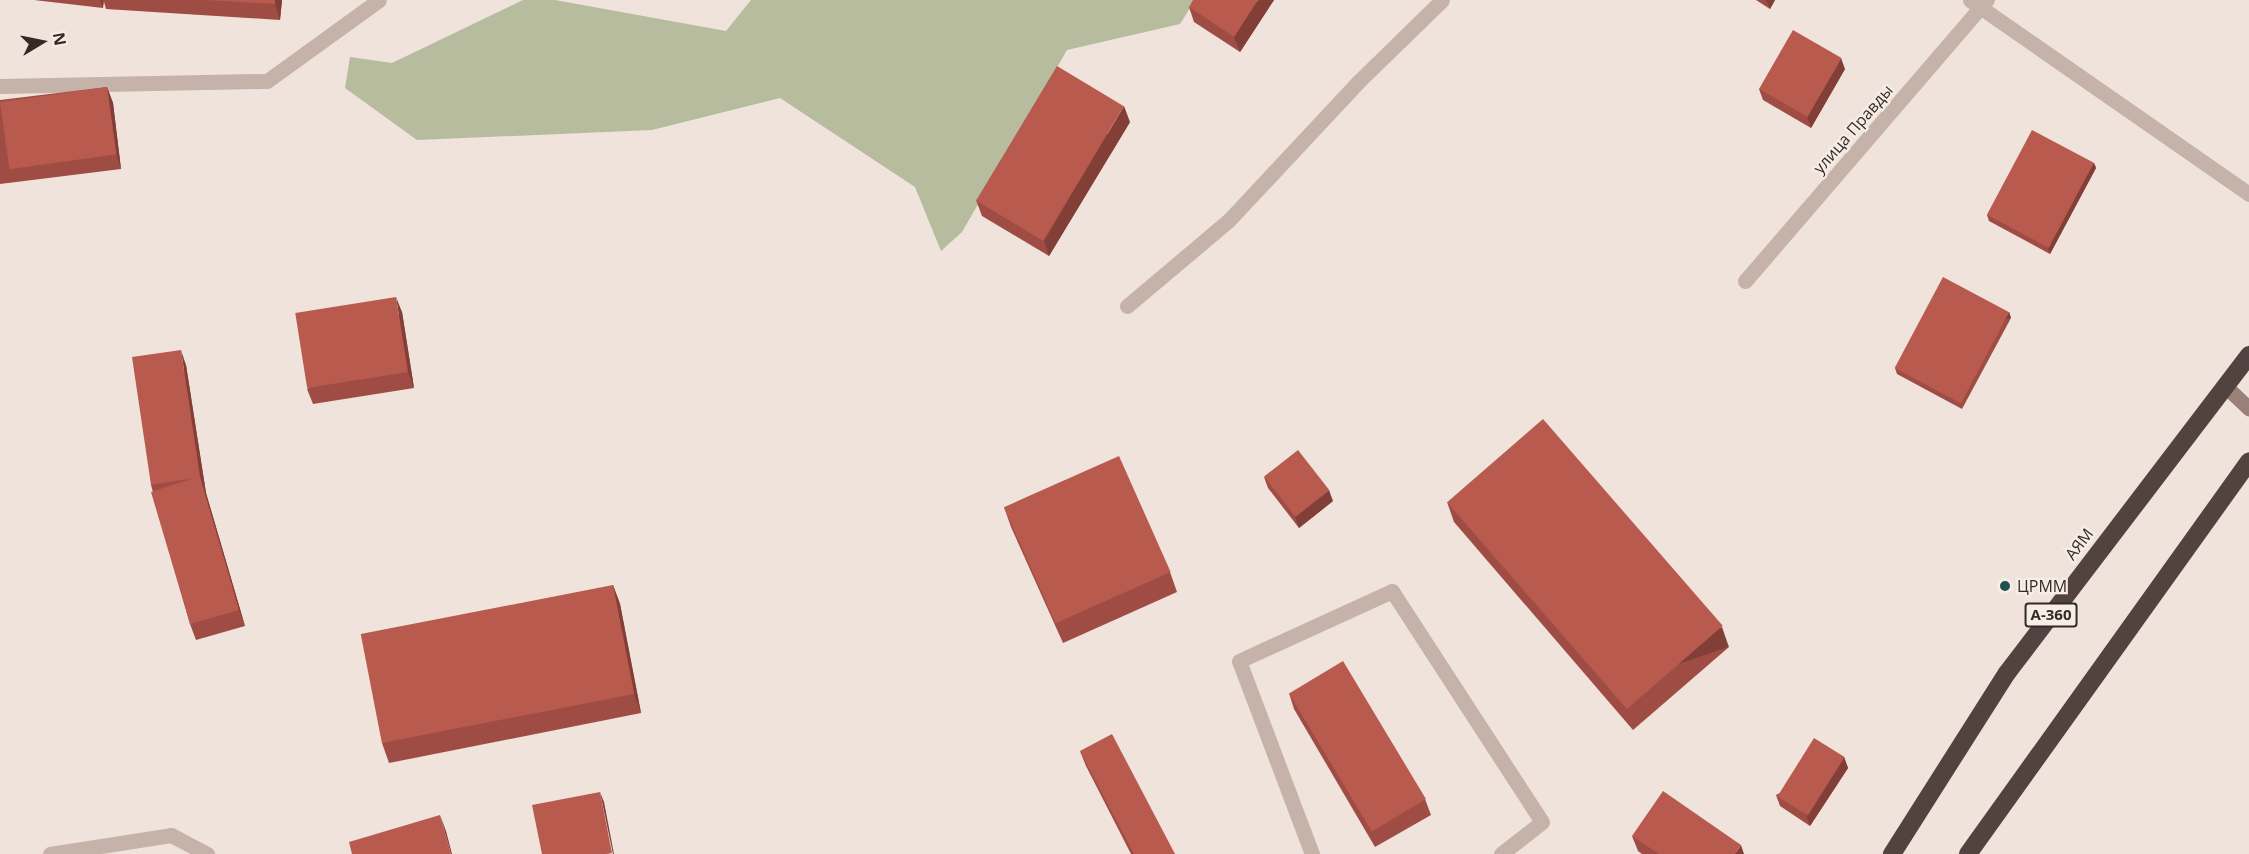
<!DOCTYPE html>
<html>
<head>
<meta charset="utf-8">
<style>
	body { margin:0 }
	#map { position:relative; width:2249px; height:854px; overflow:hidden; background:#efe3db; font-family:"Open Sans",sans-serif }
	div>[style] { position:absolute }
	.green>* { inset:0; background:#b6bc9d }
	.lane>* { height:15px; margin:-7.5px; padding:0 7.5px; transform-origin:7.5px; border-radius:7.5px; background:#c5b2a8 }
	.street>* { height:15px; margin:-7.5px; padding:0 7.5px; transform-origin:7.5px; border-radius:7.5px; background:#c5b2a8 }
	.secondary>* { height:15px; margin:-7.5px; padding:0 7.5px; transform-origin:7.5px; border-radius:7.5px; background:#99817a }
	.highway>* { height:18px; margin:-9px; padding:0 9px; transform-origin:9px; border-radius:9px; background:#534340 }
	.wall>* { inset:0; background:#9f4d44 }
	.shaded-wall>* { inset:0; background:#823f37; transform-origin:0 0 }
	.building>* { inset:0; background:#b95a4f; transform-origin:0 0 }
	.dots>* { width:16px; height:16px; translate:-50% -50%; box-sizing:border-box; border:3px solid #f7ede7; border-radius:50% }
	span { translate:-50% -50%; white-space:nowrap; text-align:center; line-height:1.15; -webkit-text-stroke:4.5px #f7ede7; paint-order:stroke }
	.shield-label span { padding:2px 4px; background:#f7ede7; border:2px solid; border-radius:4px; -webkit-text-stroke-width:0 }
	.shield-label { font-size:15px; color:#332a28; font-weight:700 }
	.street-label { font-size:16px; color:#332a28 }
	.poi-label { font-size:16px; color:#332a28 }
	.left { translate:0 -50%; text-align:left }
	.north { position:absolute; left:12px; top:12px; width:60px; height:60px; -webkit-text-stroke:4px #f7ede7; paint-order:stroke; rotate:80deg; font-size:16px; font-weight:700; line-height:24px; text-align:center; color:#332a28 }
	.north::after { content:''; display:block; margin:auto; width:21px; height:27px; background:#332a28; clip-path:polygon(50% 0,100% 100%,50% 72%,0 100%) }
</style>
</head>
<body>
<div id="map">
	<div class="green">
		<i style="clip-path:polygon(523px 0,555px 0,726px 31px,751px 0,1195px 0,1180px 24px,1067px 50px,962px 232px,941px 251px,915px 187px,780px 98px,652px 130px,417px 140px,345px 88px,350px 57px,392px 63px)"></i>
	</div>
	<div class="lane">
		<i style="left:0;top:86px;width:267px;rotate:-1.1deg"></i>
		<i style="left:267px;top:81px;width:138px;rotate:-35.9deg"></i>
		<i style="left:1127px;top:306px;width:133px;rotate:-40.1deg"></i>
		<i style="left:1229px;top:220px;width:189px;rotate:-46.9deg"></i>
		<i style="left:1358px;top:82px;width:117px;rotate:-44.3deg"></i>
		<i style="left:1312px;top:854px;width:206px;rotate:-110.7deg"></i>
		<i style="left:1239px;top:661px;width:168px;rotate:-24.6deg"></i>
		<i style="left:1392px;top:591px;width:275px;rotate:57deg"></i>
		<i style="left:1542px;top:822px;width:52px;rotate:142deg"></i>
	</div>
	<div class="street">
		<i style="left:1970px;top:0;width:340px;rotate:34.8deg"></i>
		<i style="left:1745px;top:281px;width:371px;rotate:-49.3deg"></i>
		<i style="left:50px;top:854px;width:122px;rotate:-8.9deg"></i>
		<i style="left:171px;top:835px;width:41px;rotate:27.8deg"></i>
	</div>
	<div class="secondary">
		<i style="left:2225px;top:386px;width:33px;rotate:43deg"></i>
	</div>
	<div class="highway">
		<i style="left:1892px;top:854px;width:214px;rotate:-57.6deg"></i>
		<i style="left:2007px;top:673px;width:400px;rotate:-52.7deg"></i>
		<i style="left:1968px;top:854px;width:483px;rotate:-54.4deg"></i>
	</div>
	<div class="wall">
		<i style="clip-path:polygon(34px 0,282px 0,280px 20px,106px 9px,104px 2px,103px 8px)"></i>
		<i style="clip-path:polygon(1274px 0,1240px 52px,1194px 22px,1189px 7px)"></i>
		<i style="clip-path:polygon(1756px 0,1775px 0,1770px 9px)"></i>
		<i style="clip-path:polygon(1845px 69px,1811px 128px,1763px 100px,1759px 89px)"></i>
		<i style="clip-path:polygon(107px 87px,113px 103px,121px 169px,0 184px,0 100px)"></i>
		<i style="clip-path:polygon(1130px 122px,1049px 256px,982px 216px,976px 200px)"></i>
		<i style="clip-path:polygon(2094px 163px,2096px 168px,2050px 254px,1989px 221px,1987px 215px)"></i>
		<i style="clip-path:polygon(402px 312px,414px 388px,313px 404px,307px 389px)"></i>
		<i style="clip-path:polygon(2009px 312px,2011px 318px,1962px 409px,1897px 374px,1895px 368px)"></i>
		<i style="clip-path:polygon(186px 365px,206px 493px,245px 626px,196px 640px,190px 624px,151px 485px)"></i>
		<i style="clip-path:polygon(1264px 477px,1333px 501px,1299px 528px,1268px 488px)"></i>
		<i style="clip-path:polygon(1447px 502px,1729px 647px,1633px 730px,1454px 522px)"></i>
		<i style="clip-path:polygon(1004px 507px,1170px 572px,1177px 592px,1063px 643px,1011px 527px)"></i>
		<i style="clip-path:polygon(613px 585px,620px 604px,641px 713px,389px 763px,382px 743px)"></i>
		<i style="clip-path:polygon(1289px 693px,1425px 799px,1431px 815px,1375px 847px,1294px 709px)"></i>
		<i style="clip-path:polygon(1080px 751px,1175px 854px,1131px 854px,1086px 766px)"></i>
		<i style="clip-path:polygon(1844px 757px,1848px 768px,1810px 826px,1780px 806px,1776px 795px)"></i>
		<i style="clip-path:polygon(1632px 836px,1744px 854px,1642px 854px,1638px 851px)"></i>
	</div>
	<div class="shaded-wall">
		<i style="clip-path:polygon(100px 0,103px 0,103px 8px)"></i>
		<i style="clip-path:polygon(275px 0,282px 0,280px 20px,275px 4px)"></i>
		<i style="clip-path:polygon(1258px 0,1274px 0,1240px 52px,1234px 37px)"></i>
		<i style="clip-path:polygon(1766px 0,1775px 0,1770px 9px)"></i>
		<i style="clip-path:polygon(1841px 58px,1845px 69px,1811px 128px,1807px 117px)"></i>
		<i style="clip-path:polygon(107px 87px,113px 103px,121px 169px,116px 154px)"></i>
		<i style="clip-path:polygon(1124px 106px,1130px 122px,1049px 256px,1044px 241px)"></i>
		<i style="clip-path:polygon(2094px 163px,2096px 168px,2050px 254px,2048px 248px)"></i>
		<i style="clip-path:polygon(396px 297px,402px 312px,414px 388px,408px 372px)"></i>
		<i style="left:2009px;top:312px;width:6px;height:103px;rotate:72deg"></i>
		<i style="clip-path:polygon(181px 350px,186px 365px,206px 493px,245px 626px,239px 610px,200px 477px)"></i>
		<i style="clip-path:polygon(1329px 490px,1333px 501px,1299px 528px,1295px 517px)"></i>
		<i style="clip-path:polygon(613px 585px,620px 604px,641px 713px,634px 694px)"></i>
		<i style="left:1722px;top:627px;width:21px;height:127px;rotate:71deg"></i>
		<i style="clip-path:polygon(1844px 757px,1848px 768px,1810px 826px,1806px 815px)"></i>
		<i style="clip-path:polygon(600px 792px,604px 802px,614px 854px,613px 854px)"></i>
		<i style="clip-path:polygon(440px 815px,446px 831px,452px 854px,451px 854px)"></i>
		<i style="clip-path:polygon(1741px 845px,1744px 854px,1735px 854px)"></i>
	</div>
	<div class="building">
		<i style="clip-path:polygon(206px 0,275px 0,275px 4px)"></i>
		<i style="clip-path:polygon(1193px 0,1258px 0,1234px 37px,1189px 7px)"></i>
		<i style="left:1793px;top:30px;width:56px;height:68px;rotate:30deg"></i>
		<i style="left:1057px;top:66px;width:78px;height:157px;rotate:31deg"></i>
		<i style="left:107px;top:87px;width:68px;height:108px;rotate:82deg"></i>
		<i style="left:2032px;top:130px;width:70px;height:96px;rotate:28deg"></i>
		<i style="left:1943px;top:277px;width:75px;height:103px;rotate:28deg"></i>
		<i style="left:396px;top:297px;width:76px;height:102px;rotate:81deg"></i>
		<i style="clip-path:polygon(181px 350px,200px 477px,239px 610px,190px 624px,151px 492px,194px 478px,151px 485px,132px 357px)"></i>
		<i style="left:1543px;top:419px;width:274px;height:127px;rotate:49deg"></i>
		<i style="left:1298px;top:450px;width:51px;height:43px;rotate:52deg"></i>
		<i style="left:1119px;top:456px;width:127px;height:126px;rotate:66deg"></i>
		<i style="left:613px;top:585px;width:111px;height:257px;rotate:79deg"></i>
		<i style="left:1343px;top:661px;width:161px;height:63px;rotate:59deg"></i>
		<i style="clip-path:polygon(1112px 734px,1175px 854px,1134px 854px,1080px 751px)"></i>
		<i style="left:1814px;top:738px;width:36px;height:69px;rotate:32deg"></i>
		<i style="clip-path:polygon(1663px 791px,1741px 845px,1735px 854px,1659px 854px,1632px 836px)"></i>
		<i style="clip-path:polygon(600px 792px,612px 853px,607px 854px,542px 854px,532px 805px)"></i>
		<i style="clip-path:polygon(440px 815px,451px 854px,352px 854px,349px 842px)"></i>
	</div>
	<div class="dots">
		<i style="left:2005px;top:586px;background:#22504d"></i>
	</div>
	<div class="shield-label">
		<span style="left:2051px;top:615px">А-360</span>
	</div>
	<div class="street-label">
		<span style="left:1853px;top:129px;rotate:-49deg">улица Правды</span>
		<span style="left:2079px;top:544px;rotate:-53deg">АЯМ</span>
	</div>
	<div class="poi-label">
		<span class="left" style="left:2017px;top:586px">ЦРММ</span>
	</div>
	<div class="north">N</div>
</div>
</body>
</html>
